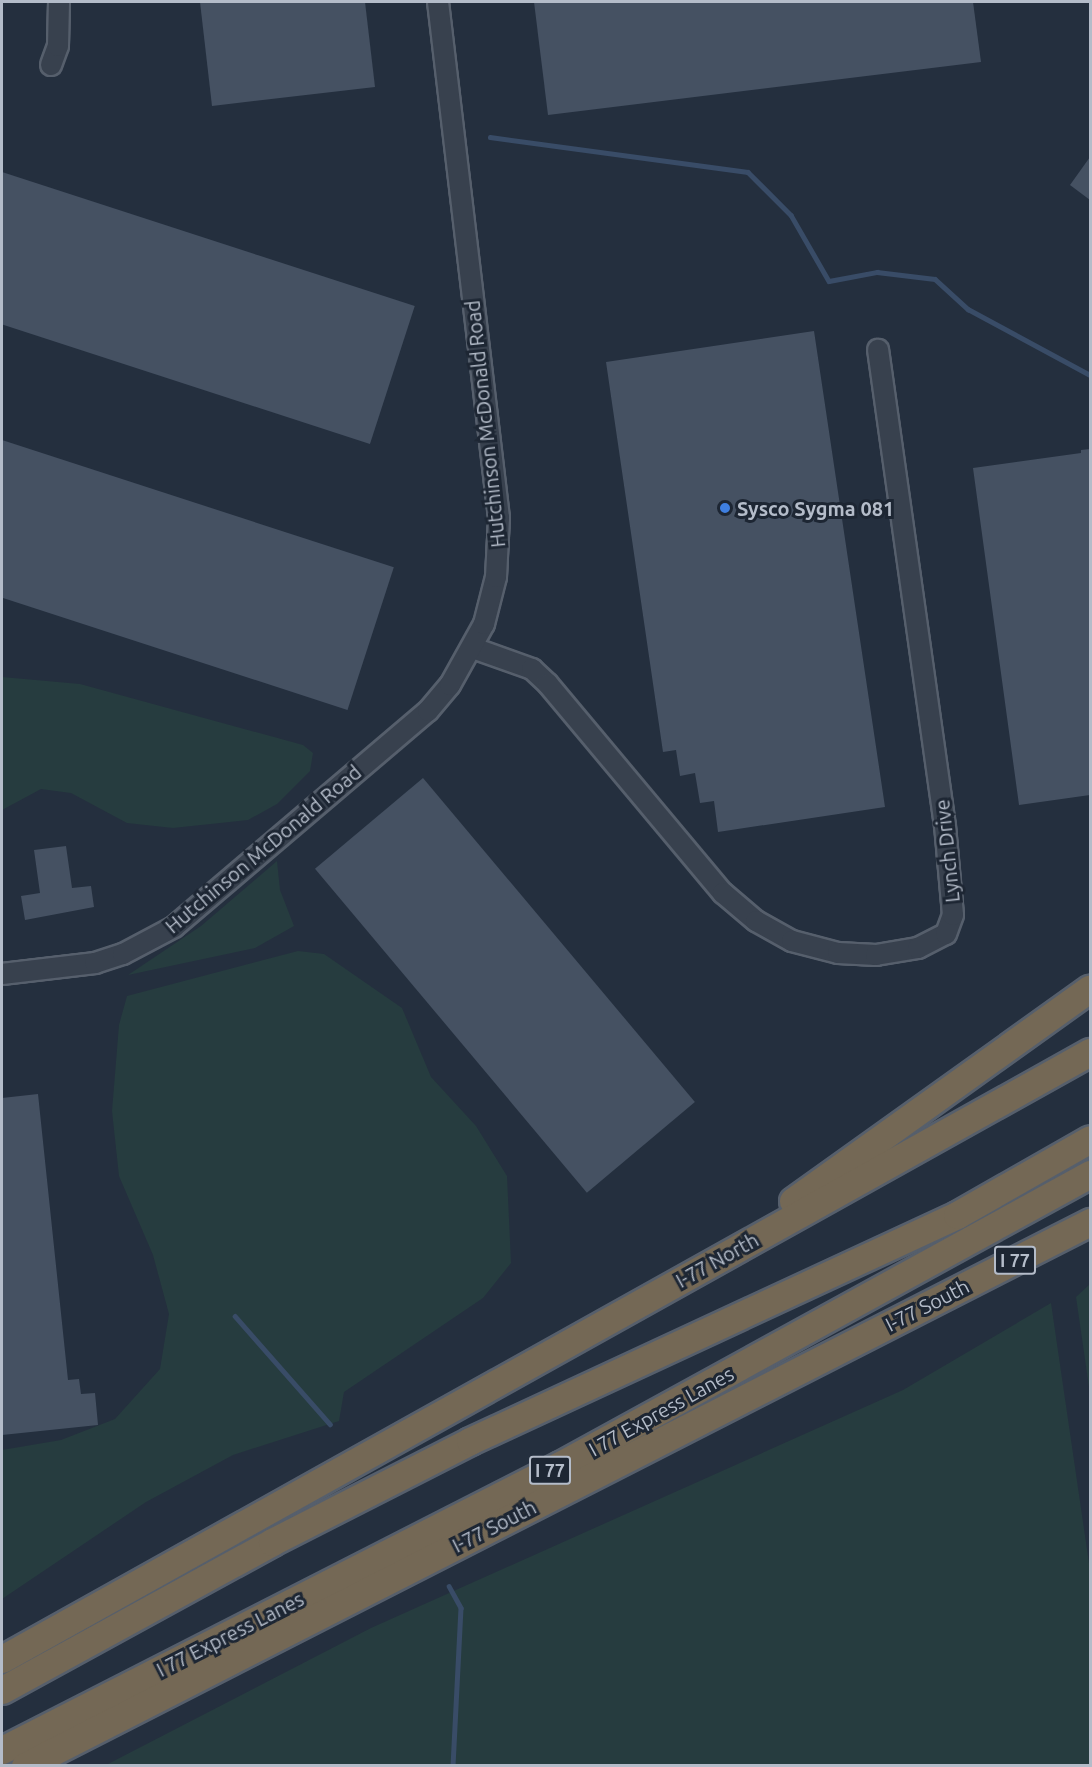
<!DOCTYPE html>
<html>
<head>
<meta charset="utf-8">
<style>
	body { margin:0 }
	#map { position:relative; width:1092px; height:1767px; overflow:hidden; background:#242f3e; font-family:Ubuntu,sans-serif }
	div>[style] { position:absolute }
	.green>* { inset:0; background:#263c3f }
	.stream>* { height:4.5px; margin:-2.25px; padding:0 2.25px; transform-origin:2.25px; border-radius:2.25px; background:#394c67 }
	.building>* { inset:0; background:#455162; transform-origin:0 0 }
	.roads { filter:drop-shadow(2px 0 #565f6c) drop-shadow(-2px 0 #565f6c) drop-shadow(0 2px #565f6c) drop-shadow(0 -2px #565f6c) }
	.minor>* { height:20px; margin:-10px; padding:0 10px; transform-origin:10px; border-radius:10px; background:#38414e }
	.highway>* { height:27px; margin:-13.5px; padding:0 13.5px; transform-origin:13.5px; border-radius:13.5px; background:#746855 }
	.dots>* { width:16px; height:16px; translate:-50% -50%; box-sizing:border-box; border:3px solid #1d2633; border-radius:50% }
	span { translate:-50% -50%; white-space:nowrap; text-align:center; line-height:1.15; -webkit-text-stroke:6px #1d2633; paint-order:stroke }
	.shield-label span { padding:2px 4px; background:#1d2633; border:2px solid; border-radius:4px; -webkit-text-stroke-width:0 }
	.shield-label { font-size:18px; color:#b4bcc9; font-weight:700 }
	.street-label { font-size:20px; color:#b4bcc9 }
	.poi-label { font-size:20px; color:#b4bcc9; font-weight:700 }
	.left { translate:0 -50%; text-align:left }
	.frame { position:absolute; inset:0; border:3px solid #b4bcc9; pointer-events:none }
</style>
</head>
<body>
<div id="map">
	<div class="green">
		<i style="clip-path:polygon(2px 677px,80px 684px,303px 745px,313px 753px,310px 771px,277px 804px,248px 820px,173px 828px,127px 823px,71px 793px,41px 789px,2px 810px)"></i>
		<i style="clip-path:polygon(277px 861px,280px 890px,294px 926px,255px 948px,128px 975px,201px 926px)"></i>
		<i style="clip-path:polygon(298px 951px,324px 954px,402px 1008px,431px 1077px,476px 1126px,507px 1176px,511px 1263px,483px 1298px,344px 1392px,339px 1421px,233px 1455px,146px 1502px,2px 1599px,2px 1450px,61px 1440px,115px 1419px,160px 1369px,169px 1314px,153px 1255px,119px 1176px,112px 1111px,119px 1025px,127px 996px)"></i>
		<i style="clip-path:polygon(1090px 1284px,1090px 1394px,1076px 1297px)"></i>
		<i style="clip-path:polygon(1051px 1303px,1090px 1570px,1090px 1765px,106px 1765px,371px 1628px,903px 1390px)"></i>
	</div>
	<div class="stream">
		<i style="left:490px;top:137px;width:260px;rotate:7.7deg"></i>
		<i style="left:748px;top:172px;width:61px;rotate:45deg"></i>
		<i style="left:791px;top:215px;width:76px;rotate:60.1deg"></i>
		<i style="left:829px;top:281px;width:49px;rotate:-10.6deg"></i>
		<i style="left:877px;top:272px;width:58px;rotate:6.9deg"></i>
		<i style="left:935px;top:279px;width:45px;rotate:42.3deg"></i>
		<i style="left:968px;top:309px;width:139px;rotate:28.4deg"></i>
		<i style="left:235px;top:1316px;width:144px;rotate:48.7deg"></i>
		<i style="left:449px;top:1586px;width:25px;rotate:61deg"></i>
		<i style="left:461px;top:1608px;width:158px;rotate:92.9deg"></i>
	</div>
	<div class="building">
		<i style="clip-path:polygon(200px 2px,365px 2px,375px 87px,212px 106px)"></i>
		<i style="clip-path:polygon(534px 2px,973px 2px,981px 62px,548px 115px)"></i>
		<i style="clip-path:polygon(1090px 157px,1090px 200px,1070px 185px)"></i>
		<i style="left:2px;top:172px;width:434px;height:145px;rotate:18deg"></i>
		<i style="clip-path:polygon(814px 331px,885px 807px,718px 832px,714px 801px,700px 803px,695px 773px,680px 776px,676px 750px,663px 752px,606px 362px)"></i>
		<i style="left:2px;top:440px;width:412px;height:150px;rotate:18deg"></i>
		<i style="clip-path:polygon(1090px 449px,1090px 795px,1019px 805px,973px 468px,1081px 453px,1081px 450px)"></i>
		<i style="left:423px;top:778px;width:423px;height:141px;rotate:50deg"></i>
		<i style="clip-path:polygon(66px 846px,72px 888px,91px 886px,94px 907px,25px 920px,21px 896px,40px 893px,34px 850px)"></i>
		<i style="clip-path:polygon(38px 1094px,68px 1380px,79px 1379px,81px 1394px,95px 1393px,98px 1425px,2px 1435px,2px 1098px)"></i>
	</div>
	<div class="roads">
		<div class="minor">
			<i style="left:51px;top:65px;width:20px;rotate:-70deg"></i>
			<i style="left:58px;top:46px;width:44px;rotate:-88.7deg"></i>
			<i style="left:473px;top:648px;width:63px;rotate:19.6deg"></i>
			<i style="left:532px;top:669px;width:22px;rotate:43deg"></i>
			<i style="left:548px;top:684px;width:273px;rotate:50.1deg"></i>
			<i style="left:723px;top:893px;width:43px;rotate:40.3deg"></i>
			<i style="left:756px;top:921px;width:41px;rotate:29.1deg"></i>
			<i style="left:792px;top:941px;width:48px;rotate:14.6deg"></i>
			<i style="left:838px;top:953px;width:38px;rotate:3deg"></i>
			<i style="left:876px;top:955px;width:43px;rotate:-9.5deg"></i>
			<i style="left:918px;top:948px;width:31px;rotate:-27deg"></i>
			<i style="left:946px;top:934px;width:20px;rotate:-70deg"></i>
			<i style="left:953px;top:915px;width:89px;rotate:-95.1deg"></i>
			<i style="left:945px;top:826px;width:481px;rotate:-98deg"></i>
			<i style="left:2px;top:974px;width:94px;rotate:-6.7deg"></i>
			<i style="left:95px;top:963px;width:29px;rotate:-18deg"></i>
			<i style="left:123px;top:954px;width:58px;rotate:-27.9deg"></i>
			<i style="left:174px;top:927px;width:333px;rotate:-40.4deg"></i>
			<i style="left:428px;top:711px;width:34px;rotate:-50deg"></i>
			<i style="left:450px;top:685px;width:70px;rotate:-60.9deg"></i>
			<i style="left:484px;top:624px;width:49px;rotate:-75.7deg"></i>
			<i style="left:496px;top:577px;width:59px;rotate:-87.1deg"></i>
			<i style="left:499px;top:518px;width:520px;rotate:-96.74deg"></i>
		</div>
		<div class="highway">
			<i style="left:793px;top:1201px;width:365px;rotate:-35.6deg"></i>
			<i style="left:2px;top:1659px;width:1246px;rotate:-29.16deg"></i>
			<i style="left:2px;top:1690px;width:308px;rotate:-28.7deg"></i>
			<i style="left:272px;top:1542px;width:222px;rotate:-27deg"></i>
			<i style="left:470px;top:1441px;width:537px;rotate:-24.89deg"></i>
			<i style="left:957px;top:1215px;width:153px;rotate:-29.7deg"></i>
			<i style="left:2px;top:1750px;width:627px;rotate:-27.06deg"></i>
			<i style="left:560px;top:1465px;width:605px;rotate:-28.77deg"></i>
			<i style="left:25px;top:1766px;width:1196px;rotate:-27.06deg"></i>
		</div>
	</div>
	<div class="dots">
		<i style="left:725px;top:508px;background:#3f7fe0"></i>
	</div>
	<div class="shield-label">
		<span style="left:1015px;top:1260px">I 77</span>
		<span style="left:550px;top:1470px">I 77</span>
	</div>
	<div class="street-label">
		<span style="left:485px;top:424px;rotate:-96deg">Hutchinson McDonald Road</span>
		<span style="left:263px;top:849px;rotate:-40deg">Hutchinson McDonald Road</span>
		<span style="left:947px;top:851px;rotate:-96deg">Lynch Drive</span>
		<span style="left:717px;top:1260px;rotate:-29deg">I-77 North</span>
		<span style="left:927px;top:1305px;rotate:-27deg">I-77 South</span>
		<span style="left:661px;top:1411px;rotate:-29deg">I 77 Express Lanes</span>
		<span style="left:494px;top:1526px;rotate:-27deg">I-77 South</span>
		<span style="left:230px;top:1634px;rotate:-27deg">I 77 Express Lanes</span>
	</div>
	<div class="poi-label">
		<span class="left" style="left:737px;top:508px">Sysco Sygma 081</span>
	</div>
	<div class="frame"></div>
</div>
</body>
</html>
